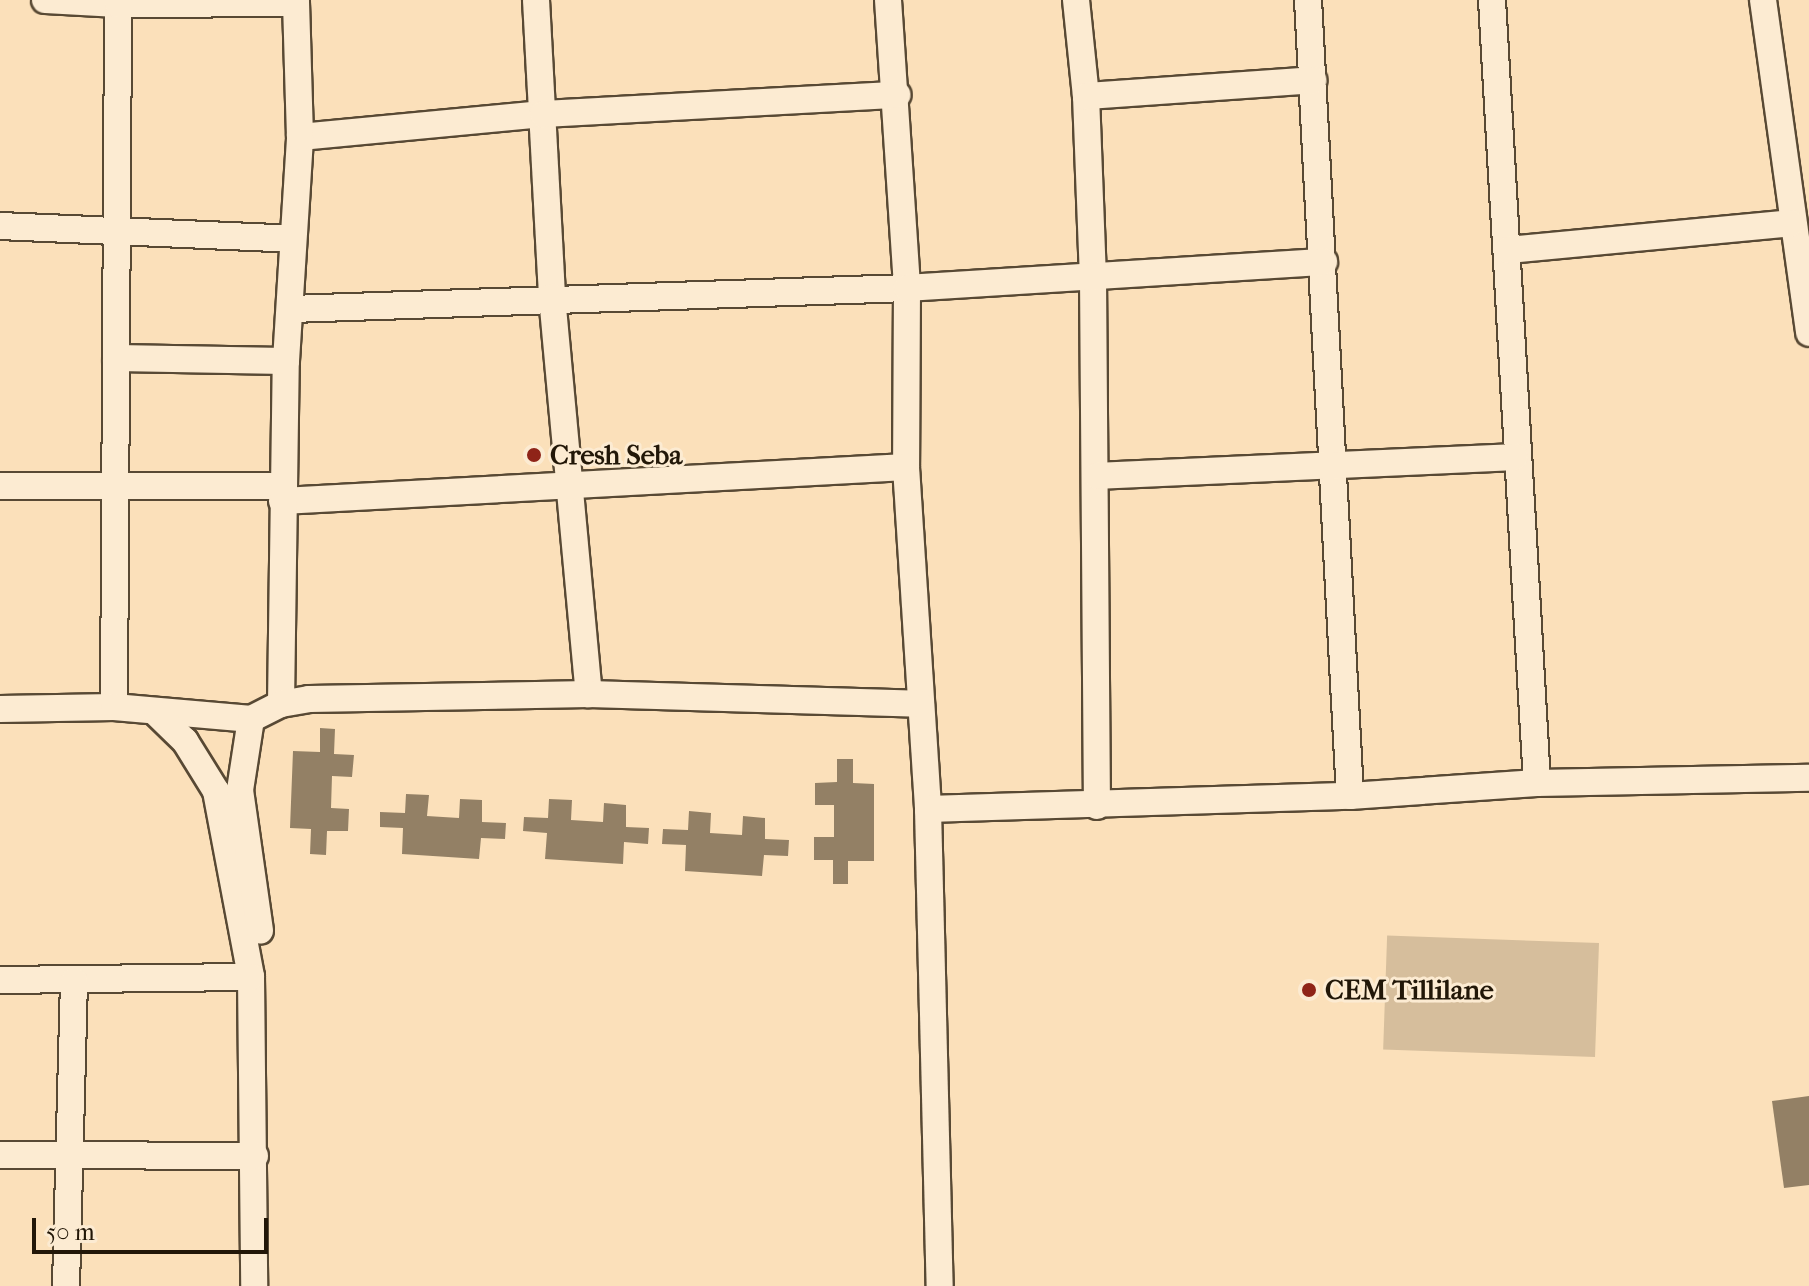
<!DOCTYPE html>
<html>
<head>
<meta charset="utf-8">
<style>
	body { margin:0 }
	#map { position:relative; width:1809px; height:1286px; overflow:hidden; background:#fbe0ba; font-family:"IM FELL French Canon",serif }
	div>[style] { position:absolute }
	.green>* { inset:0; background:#d6be9c; transform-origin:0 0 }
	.building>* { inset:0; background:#938065 }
	.roads { filter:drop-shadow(2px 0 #584934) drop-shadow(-2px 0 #584934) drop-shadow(0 2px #584934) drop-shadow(0 -2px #584934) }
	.minor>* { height:26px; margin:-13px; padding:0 13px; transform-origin:13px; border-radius:13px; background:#fcebd2 }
	.dots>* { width:22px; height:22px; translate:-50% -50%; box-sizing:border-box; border:4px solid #fcebd2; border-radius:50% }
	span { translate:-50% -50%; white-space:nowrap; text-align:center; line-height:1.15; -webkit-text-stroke:6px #fcebd2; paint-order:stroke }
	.poi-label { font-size:28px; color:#221708; font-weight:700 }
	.left { translate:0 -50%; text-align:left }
	.scale { position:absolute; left:32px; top:1218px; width:236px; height:36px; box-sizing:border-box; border:4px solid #221708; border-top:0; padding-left:10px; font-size:24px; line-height:28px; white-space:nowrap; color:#221708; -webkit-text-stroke:6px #fcebd2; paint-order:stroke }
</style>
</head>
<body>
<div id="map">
	<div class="green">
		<i style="left:1599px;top:943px;width:114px;height:212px;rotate:92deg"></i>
	</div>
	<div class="building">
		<i style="clip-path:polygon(320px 728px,335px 729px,334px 754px,354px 755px,352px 777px,332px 776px,331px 808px,349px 809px,348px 831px,327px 831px,326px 855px,310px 854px,311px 829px,290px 828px,293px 751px,320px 752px)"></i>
		<i style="clip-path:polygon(837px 759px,853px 759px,853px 783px,874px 784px,874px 861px,848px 861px,848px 884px,833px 884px,833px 860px,814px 860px,814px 837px,834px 837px,834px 805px,815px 805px,815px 783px,837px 782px)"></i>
		<i style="clip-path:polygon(406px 794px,429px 795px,427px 816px,459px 818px,460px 799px,482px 800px,482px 822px,506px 823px,505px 839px,481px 838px,479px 859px,402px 854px,403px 828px,380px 827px,380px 812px,405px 813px)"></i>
		<i style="clip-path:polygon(549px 799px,572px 800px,571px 820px,603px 822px,604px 803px,626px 805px,626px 827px,649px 828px,648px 844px,624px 842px,623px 864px,545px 859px,547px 833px,523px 831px,524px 817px,548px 818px)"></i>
		<i style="clip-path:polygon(689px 811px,711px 813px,710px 833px,742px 835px,743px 816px,765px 818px,765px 839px,789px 840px,788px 856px,764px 855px,762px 876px,685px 871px,686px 845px,662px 844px,663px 829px,688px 830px)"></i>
		<i style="clip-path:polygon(1809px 1096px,1809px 1185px,1784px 1188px,1772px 1101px)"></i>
	</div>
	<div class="roads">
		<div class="minor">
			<i style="left:45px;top:0;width:73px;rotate:3.1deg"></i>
			<i style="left:536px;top:0;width:297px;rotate:86.9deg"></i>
			<i style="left:552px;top:297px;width:399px;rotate:84.7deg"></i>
			<i style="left:888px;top:0;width:289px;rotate:86.2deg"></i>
			<i style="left:907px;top:288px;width:179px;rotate:90.3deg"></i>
			<i style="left:906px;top:467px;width:343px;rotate:86.3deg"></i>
			<i style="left:928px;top:809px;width:477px;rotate:88.6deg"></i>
			<i style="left:1076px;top:0;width:97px;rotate:84.1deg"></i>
			<i style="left:1086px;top:96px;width:181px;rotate:87.8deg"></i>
			<i style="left:1093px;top:277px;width:529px;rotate:89.57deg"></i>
			<i style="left:1308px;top:0;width:797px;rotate:86.98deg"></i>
			<i style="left:1492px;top:0;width:784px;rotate:86.71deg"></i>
			<i style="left:1763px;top:0;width:336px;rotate:82.1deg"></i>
			<i style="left:1086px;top:96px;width:228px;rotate:-4deg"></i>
			<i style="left:300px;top:137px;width:244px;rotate:-5.4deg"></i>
			<i style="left:543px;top:114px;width:355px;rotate:-3.1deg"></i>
			<i style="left:0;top:226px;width:293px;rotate:2.5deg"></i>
			<i style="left:1508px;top:250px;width:284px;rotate:-5.4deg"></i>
			<i style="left:291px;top:309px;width:616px;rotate:-1.95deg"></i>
			<i style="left:907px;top:288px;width:418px;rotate:-3.6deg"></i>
			<i style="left:116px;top:358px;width:170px;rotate:1deg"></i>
			<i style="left:1097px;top:476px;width:418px;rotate:-2.6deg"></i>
			<i style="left:0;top:486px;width:282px"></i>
			<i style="left:282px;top:501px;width:625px;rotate:-3.12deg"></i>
			<i style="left:281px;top:704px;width:343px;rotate:-89.2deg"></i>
			<i style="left:286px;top:361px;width:224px;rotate:-86.4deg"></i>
			<i style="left:300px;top:137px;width:137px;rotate:-91.7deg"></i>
			<i style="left:114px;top:707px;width:703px;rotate:-89.67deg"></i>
			<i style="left:118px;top:4px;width:178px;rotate:-0.3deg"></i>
			<i style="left:0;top:709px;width:114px;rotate:-1deg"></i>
			<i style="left:114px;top:707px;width:138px;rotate:5deg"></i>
			<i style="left:251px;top:719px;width:34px;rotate:-27deg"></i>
			<i style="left:281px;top:704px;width:28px;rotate:-10deg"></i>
			<i style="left:309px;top:699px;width:280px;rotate:-1deg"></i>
			<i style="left:589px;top:694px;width:330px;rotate:1.7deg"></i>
			<i style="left:157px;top:714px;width:39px;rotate:44deg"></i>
			<i style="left:185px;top:741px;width:59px;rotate:58.2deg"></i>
			<i style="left:216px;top:791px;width:189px;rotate:79.3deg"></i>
			<i style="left:251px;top:977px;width:309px;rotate:89.4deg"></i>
			<i style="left:251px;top:719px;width:72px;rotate:98.8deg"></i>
			<i style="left:240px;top:790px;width:142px;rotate:81.9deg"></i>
			<i style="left:928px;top:809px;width:422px;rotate:-1.8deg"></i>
			<i style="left:1350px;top:796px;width:187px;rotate:-4deg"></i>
			<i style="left:1537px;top:783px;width:272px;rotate:-1.1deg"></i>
			<i style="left:0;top:980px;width:251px;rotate:-0.7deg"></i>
			<i style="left:0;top:1155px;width:255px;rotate:0.2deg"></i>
			<i style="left:66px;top:1286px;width:305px;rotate:-88.5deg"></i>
		</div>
	</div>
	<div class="dots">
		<i style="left:534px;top:455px;background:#8f2418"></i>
		<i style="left:1309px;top:990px;background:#8f2418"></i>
	</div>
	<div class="poi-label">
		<span class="left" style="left:550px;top:455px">Cresh Seba</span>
		<span class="left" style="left:1325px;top:990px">CEM Tillilane</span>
	</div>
	<div class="scale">50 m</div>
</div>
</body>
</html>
